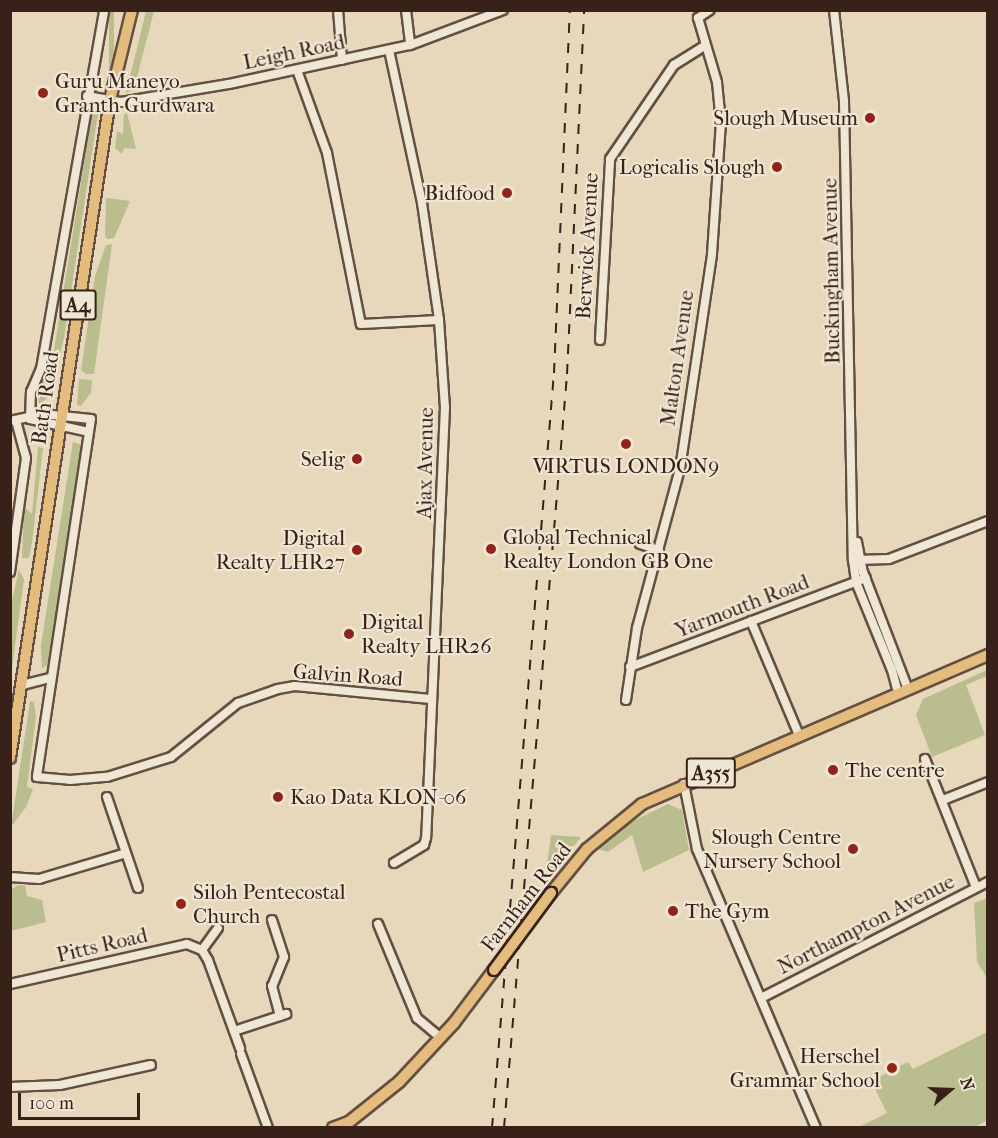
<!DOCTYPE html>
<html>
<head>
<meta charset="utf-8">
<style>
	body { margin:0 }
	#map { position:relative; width:998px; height:1138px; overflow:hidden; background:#e7d8bb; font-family:"IM FELL French Canon",serif }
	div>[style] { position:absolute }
	.green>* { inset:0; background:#babd8d; transform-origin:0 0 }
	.roads { filter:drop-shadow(2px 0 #644f42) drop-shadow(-2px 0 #644f42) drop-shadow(0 2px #644f42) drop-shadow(0 -2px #644f42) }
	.minor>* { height:8px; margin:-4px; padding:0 4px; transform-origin:4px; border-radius:4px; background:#efe6d3 }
	.major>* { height:10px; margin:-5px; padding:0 5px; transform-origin:5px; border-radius:5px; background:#e4bc7e }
	.rail>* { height:2px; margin-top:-1px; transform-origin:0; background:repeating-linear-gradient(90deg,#382119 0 10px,transparent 0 20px) }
	.bridges { filter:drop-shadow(2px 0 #382119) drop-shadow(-2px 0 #382119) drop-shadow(0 2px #382119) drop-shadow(0 -2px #382119) }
	.major-bridge>* { height:10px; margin:-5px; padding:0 5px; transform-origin:5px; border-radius:5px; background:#e4bc7e }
	.dots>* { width:16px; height:16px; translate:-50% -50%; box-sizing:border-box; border:3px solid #efe6d3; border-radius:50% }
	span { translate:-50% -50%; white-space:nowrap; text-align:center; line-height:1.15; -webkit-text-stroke:4.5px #efe6d3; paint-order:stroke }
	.shield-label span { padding:2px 4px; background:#efe6d3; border:2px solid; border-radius:4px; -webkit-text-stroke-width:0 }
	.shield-label { font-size:20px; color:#382119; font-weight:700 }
	.street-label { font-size:21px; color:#382119 }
	.poi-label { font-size:21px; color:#382119 }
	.left { translate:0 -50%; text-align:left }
	.right { translate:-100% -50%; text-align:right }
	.frame { position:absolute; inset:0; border:12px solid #382119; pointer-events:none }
	.north { position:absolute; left:920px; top:1060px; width:60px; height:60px; -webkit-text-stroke:4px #efe6d3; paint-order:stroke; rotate:71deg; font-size:16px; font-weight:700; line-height:24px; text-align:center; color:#382119 }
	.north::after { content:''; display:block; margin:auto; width:21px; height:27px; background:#382119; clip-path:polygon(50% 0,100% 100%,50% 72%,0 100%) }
	.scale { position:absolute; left:18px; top:1093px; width:122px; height:27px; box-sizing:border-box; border:3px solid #382119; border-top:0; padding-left:8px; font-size:18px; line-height:21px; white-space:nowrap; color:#382119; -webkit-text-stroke:4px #efe6d3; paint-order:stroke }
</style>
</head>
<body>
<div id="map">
	<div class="green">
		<i style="left:109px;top:11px;width:5px;height:72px"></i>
		<i style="clip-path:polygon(146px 11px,154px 11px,134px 89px,126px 93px)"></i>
		<i style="clip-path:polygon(98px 113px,64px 338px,50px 396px,49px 381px,92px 114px)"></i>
		<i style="clip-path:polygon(127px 113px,136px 149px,124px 148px,122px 154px,115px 148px,117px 131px,123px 134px,124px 114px)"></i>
		<i style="clip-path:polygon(77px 180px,46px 378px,47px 398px,39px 405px,38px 387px,44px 378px)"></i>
		<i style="clip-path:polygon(106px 198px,130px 201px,114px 238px,108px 239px,105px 237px)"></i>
		<i style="clip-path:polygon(112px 244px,94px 374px,86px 374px,81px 370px,95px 276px,106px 245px)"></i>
		<i style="clip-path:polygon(79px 379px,92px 380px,91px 393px,81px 406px,77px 405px)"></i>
		<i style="clip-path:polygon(73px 442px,82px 445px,74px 504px,51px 661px,42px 669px,41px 645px)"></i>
		<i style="clip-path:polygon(38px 447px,43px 448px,32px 543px,29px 558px,22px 558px,24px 507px,32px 514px)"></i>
		<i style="clip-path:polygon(19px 570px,24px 579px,11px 676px,11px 605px)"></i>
		<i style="clip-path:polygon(987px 670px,987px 676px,966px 685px,985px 735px,932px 757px,916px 715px,923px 699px)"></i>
		<i style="clip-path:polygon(30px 701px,34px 702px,36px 716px,27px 787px,33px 789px,26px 807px,11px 827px)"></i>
		<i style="clip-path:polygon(668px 804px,682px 810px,689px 850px,643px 872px,632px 835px,608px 852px,598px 849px,633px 821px)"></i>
		<i style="clip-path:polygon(551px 835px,581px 837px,546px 881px,545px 879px)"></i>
		<i style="clip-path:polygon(18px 885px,25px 885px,27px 896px,42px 900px,46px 922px,11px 931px,11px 890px)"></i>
		<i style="clip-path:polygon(987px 898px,987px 978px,977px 962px,974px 903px)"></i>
		<i style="clip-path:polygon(987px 1032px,987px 1121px,974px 1127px,859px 1127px,887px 1113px,871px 1081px,908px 1062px,913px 1069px)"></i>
	</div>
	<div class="roads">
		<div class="minor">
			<i style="left:338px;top:10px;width:50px;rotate:85.4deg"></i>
			<i style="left:406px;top:10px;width:35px;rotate:83deg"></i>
			<i style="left:834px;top:10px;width:92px;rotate:83.7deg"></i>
			<i style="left:844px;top:101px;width:459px;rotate:88.9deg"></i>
			<i style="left:853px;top:560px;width:22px;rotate:82deg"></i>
			<i style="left:856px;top:582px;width:95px;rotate:67.8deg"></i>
			<i style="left:892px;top:670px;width:24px;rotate:75deg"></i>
			<i style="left:389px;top:50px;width:157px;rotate:77.8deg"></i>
			<i style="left:422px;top:203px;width:118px;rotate:81.7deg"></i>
			<i style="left:439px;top:320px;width:87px;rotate:86.1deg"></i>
			<i style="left:445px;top:407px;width:431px;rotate:92.5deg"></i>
			<i style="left:426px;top:838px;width:7px;rotate:106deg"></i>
			<i style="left:424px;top:845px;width:35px;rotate:149deg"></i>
			<i style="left:297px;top:70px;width:88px;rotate:70.1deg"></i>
			<i style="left:327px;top:153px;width:174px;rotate:78.8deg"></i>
			<i style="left:361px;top:324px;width:78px;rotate:-2.9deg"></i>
			<i style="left:87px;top:96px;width:35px;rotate:10deg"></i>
			<i style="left:121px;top:102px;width:109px;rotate:-9.5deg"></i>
			<i style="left:229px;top:84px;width:185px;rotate:-12.2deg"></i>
			<i style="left:410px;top:45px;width:99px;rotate:-20.6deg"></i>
			<i style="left:600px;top:340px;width:181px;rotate:-86.8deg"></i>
			<i style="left:610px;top:159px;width:114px;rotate:-55.8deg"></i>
			<i style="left:674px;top:65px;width:36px;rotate:-32deg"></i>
			<i style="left:30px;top:419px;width:27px;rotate:-88deg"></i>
			<i style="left:31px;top:392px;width:25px;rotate:-67deg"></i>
			<i style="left:41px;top:369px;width:364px;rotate:-80deg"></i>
			<i style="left:30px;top:419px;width:60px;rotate:12.4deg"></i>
			<i style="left:10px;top:421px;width:34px;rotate:-12deg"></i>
			<i style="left:43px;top:414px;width:48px;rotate:5.9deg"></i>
			<i style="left:91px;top:419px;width:362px;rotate:98.6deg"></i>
			<i style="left:37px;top:777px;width:33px;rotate:5deg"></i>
			<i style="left:70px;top:780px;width:37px;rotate:-5deg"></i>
			<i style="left:107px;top:777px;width:67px;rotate:-17.4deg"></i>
			<i style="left:171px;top:757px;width:86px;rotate:-38.9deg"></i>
			<i style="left:238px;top:703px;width:42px;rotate:-19.3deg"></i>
			<i style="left:278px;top:689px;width:17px;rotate:-10deg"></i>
			<i style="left:295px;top:686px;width:136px;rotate:5.5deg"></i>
			<i style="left:857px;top:542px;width:31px;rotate:79deg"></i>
			<i style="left:863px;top:572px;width:125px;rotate:69deg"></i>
			<i style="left:640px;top:544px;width:20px;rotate:18deg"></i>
			<i style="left:857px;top:560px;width:32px;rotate:-2deg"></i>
			<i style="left:889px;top:559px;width:106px;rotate:-21deg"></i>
			<i style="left:10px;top:572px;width:115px;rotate:-82deg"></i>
			<i style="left:26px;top:458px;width:38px;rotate:-105deg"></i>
			<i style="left:751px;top:621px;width:124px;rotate:67.2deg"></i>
			<i style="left:630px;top:667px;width:252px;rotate:-20.7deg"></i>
			<i style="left:22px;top:685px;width:29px;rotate:-14deg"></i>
			<i style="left:626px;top:700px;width:73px;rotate:-81.3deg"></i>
			<i style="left:637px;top:628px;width:165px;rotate:-74.9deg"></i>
			<i style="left:680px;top:469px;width:217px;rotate:-81.5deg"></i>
			<i style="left:712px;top:254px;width:131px;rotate:-86.1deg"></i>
			<i style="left:721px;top:123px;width:41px;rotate:-95.6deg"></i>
			<i style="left:717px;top:82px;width:67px;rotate:-106.5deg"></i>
			<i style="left:698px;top:18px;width:14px;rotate:-34deg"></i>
			<i style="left:925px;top:759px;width:138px;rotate:68.3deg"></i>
			<i style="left:684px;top:784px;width:66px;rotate:78.7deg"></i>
			<i style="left:697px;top:849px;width:303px;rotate:66.9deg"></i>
			<i style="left:107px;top:797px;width:96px;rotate:71.2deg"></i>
			<i style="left:943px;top:800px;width:48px;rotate:-21.8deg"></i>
			<i style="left:10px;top:877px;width:29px;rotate:4deg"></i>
			<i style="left:39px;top:879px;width:88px;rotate:-16.6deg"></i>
			<i style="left:272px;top:920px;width:39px;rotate:72deg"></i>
			<i style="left:284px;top:957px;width:31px;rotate:112deg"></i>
			<i style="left:272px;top:986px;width:31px;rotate:75deg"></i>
			<i style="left:378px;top:924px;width:102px;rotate:67.5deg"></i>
			<i style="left:417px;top:1018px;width:31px;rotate:40deg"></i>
			<i style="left:202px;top:950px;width:27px;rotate:-54deg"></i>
			<i style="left:10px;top:984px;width:181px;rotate:-12.7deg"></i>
			<i style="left:187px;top:944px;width:16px;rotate:22deg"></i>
			<i style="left:202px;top:950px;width:12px;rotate:59deg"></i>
			<i style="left:208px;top:960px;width:94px;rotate:70deg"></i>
			<i style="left:761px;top:998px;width:255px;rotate:-27.1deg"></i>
			<i style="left:234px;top:1031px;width:55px;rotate:-18.1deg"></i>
			<i style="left:241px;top:1054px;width:79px;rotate:70deg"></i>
			<i style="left:10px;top:1087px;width:50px;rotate:-2.3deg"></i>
			<i style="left:60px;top:1085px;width:93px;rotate:-12.4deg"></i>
		</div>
		<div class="major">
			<i style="left:10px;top:758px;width:666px;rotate:-81.36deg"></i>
			<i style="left:110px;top:100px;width:93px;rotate:-76.3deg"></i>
			<i style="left:551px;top:893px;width:57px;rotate:-50.7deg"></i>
			<i style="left:587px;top:849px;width:71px;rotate:-39.3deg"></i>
			<i style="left:642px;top:804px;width:377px;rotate:-23.3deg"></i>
			<i style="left:333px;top:1128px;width:17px;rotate:-21deg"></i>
			<i style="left:349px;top:1122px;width:64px;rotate:-38.7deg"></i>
			<i style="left:399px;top:1082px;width:81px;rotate:-47deg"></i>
			<i style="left:454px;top:1023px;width:66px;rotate:-53deg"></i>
		</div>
	</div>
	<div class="rail">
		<i style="left:492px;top:1128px;width:758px;rotate:-85.31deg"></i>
		<i style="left:554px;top:373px;width:363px;rotate:-87.5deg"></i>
		<i style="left:504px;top:1128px;width:757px;rotate:-85.22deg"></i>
		<i style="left:567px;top:374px;width:364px;rotate:-87.3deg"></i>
	</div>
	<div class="bridges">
		<div class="major-bridge">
			<i style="left:494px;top:970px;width:96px;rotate:-53.5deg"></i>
		</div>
	</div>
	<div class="dots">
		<i style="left:43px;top:93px;background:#8f2418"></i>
		<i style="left:870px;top:118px;background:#8f2418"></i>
		<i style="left:777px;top:167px;background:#8f2418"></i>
		<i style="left:507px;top:193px;background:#8f2418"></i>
		<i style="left:626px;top:444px;background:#8f2418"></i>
		<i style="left:357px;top:459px;background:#8f2418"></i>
		<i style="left:491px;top:549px;background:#8f2418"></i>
		<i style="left:357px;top:550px;background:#8f2418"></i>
		<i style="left:349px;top:634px;background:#8f2418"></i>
		<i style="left:833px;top:770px;background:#8f2418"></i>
		<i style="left:278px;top:797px;background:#8f2418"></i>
		<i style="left:853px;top:849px;background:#8f2418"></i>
		<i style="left:181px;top:904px;background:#8f2418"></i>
		<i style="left:673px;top:911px;background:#8f2418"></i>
		<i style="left:892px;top:1068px;background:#8f2418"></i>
	</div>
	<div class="shield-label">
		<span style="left:78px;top:305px">A4</span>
		<span style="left:711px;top:773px">A355</span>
	</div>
	<div class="street-label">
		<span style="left:294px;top:52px;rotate:-12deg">Leigh Road</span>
		<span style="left:587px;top:246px;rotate:-87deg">Berwick Avenue</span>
		<span style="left:831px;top:271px;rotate:-91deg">Buckingham Avenue</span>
		<span style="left:677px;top:358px;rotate:-82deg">Malton Avenue</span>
		<span style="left:45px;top:398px;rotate:-82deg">Bath Road</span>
		<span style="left:425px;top:463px;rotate:-89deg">Ajax Avenue</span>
		<span style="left:742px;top:606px;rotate:-21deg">Yarmouth Road</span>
		<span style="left:348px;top:675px;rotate:4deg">Galvin Road</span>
		<span style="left:526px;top:897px;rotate:-52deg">Farnham Road</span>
		<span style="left:866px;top:924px;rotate:-27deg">Northampton Avenue</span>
		<span style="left:102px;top:945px;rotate:-13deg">Pitts Road</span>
	</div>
	<div class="poi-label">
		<span class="left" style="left:55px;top:93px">Guru Maneyo<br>Granth Gurdwara</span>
		<span class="right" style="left:858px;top:118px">Slough Museum</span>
		<span class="right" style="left:765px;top:167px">Logicalis Slough</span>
		<span class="right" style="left:495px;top:193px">Bidfood</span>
		<span class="right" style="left:345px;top:459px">Selig</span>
		<span style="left:626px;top:466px">VIRTUS LONDON9</span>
		<span class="left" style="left:503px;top:549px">Global Technical<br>Realty London GB One</span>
		<span class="right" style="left:345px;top:550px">Digital<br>Realty LHR27</span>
		<span class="left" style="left:361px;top:634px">Digital<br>Realty LHR26</span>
		<span class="left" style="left:845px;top:770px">The centre</span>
		<span class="left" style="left:290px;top:797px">Kao Data KLON-06</span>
		<span class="right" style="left:841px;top:849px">Slough Centre<br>Nursery School</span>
		<span class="left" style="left:193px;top:904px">Siloh Pentecostal<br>Church</span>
		<span class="left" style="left:685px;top:911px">The Gym</span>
		<span class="right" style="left:880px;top:1068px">Herschel<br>Grammar School</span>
	</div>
	<div class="frame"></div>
	<div class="north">N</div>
	<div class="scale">100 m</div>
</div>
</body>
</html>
